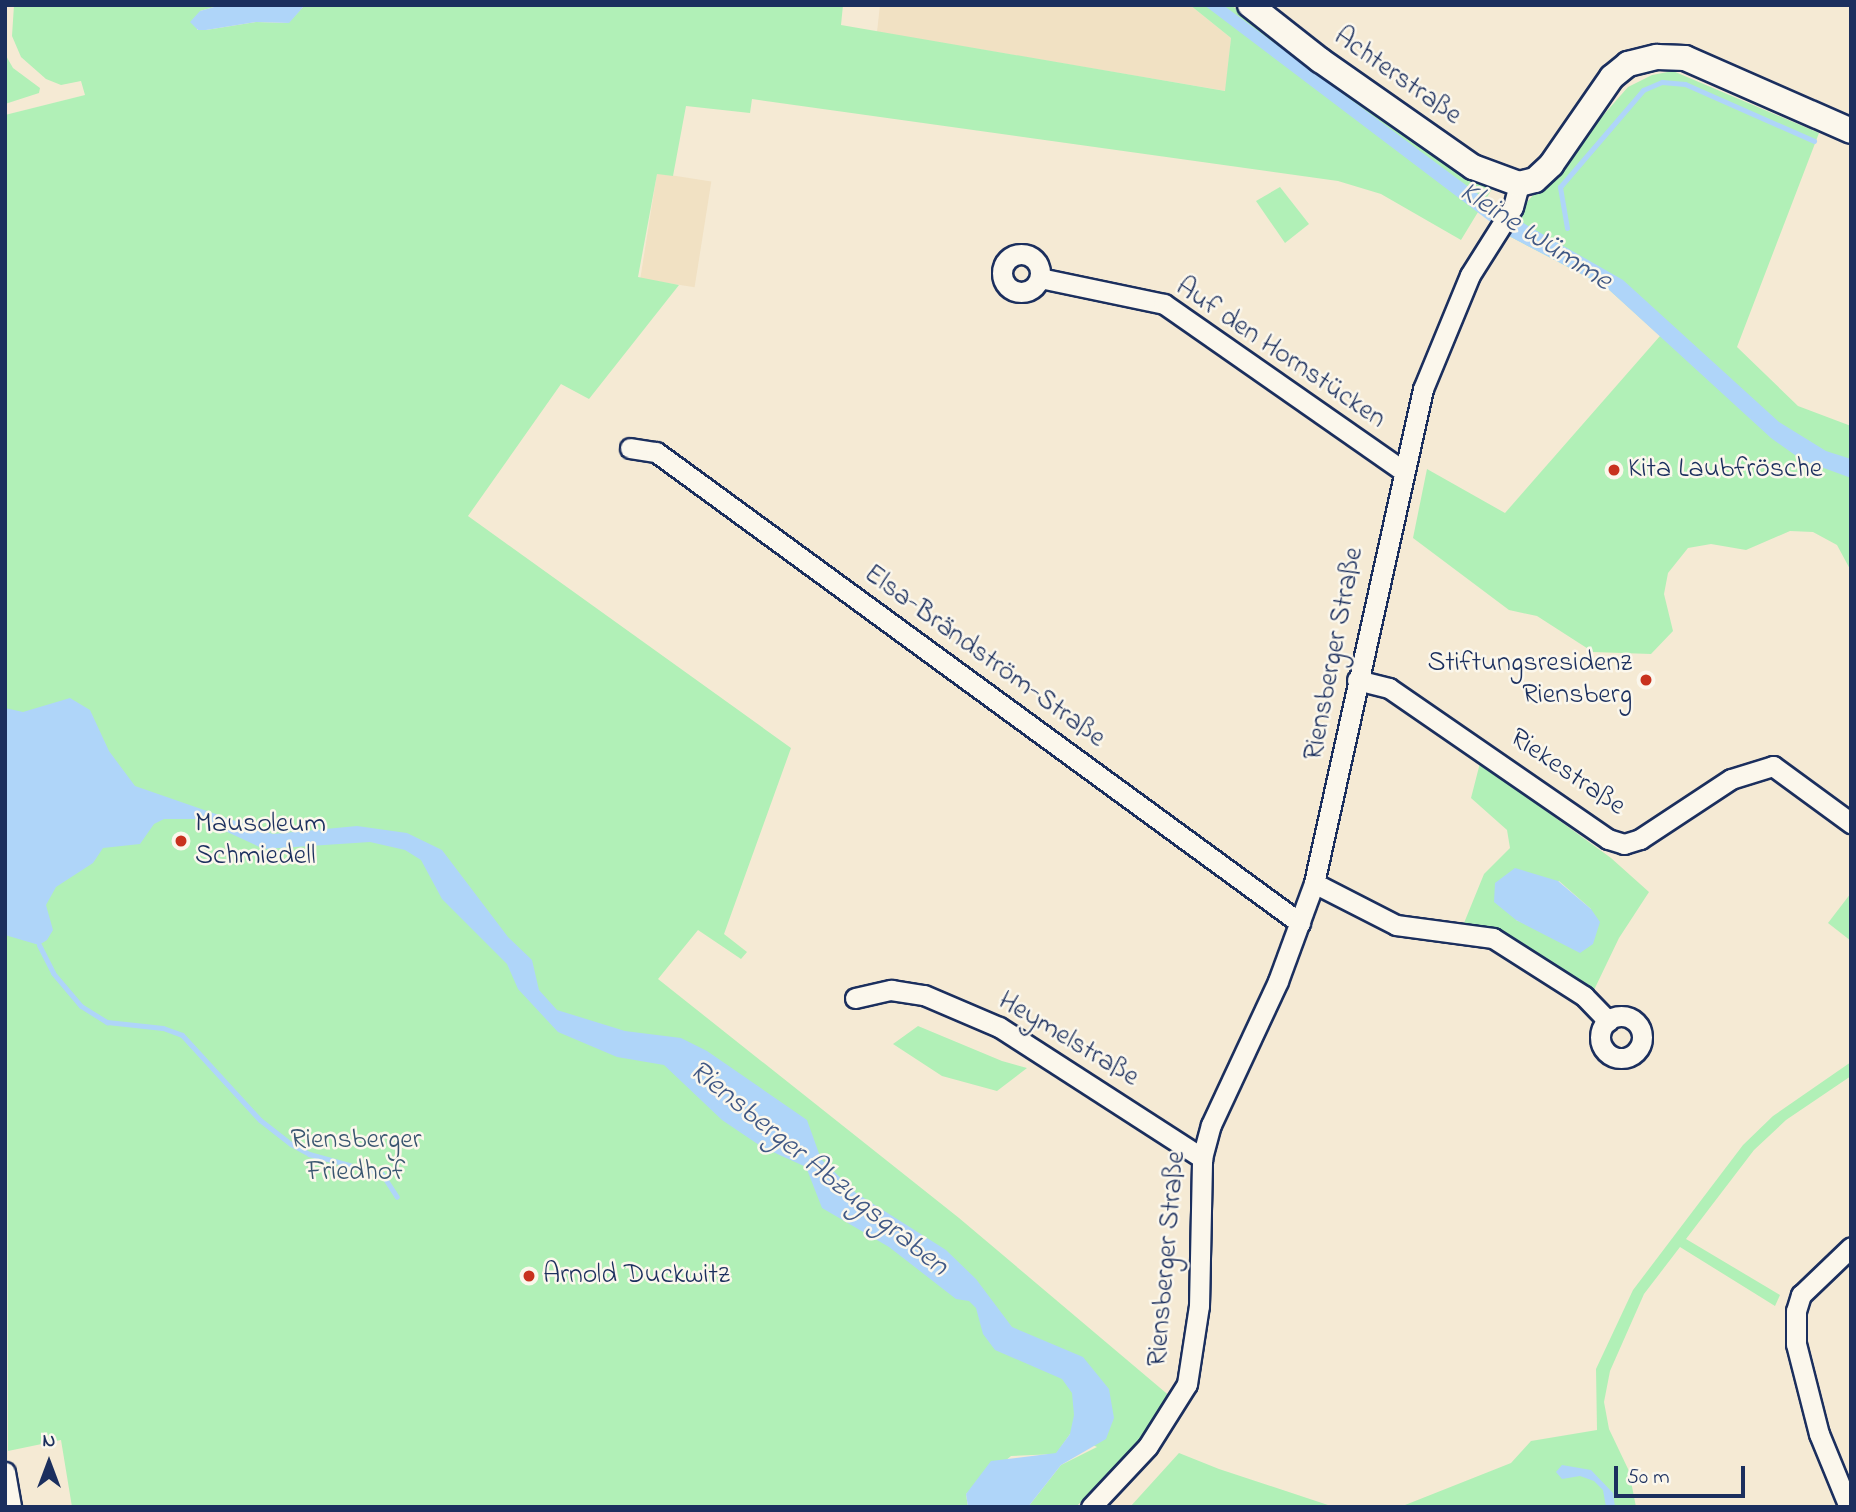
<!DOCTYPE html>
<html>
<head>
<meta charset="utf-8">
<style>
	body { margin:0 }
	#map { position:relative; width:1856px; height:1512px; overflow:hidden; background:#f5ead4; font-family:"Indie Flower",sans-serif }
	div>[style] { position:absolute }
	.built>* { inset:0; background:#f1e1c3; transform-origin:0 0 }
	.green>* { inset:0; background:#b1f0b7 }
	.water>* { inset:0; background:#afd5f9 }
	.stream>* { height:5px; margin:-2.5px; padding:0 2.5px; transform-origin:2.5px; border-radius:2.5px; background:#afd5f9 }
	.roads { filter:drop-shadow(2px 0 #1b2f5e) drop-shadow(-2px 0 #1b2f5e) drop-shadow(0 2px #1b2f5e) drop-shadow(0 -2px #1b2f5e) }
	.minor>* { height:19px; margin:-9.5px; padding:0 9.5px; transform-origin:9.5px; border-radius:9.5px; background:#fbf7ec }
	.minor>.ring { margin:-9.5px; padding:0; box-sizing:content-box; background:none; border:19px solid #fbf7ec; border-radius:50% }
	.tertiary>* { height:24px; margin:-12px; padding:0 12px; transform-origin:12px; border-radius:12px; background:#fbf7ec }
	.dots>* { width:19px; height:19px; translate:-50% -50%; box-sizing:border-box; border:4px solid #fbf7ec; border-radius:50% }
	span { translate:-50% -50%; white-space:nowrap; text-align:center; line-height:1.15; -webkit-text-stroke:5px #fbf7ec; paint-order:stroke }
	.street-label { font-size:28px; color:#1b2f5e }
	.poi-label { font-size:28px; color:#1b2f5e }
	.left { translate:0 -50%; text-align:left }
	.right { translate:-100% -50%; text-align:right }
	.park-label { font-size:28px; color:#395670 }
	.water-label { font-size:30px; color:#405885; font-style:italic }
	.frame { position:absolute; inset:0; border:7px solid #1b2f5e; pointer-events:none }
	.north { position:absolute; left:14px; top:1428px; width:70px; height:70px; -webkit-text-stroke:5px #fbf7ec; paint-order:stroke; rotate:0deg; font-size:19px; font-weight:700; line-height:28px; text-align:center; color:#1b2f5e }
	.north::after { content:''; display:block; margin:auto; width:24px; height:32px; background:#1b2f5e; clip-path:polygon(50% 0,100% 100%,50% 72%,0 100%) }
	.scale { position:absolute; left:1614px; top:1466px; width:131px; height:32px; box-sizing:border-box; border:4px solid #1b2f5e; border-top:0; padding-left:9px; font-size:21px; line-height:24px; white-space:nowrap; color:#1b2f5e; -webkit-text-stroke:5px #fbf7ec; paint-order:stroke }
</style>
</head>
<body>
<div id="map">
	<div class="built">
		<i style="clip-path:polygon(880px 5px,1190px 5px,1231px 38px,1226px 91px,877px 32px)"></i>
		<i style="left:657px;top:173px;width:55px;height:107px;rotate:9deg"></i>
	</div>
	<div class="green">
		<i style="clip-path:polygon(14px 5px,221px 5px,200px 11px,197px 30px,206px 30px,256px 22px,288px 23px,305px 5px,843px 5px,841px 25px,1225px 91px,1231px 38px,1190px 5px,1231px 5px,1453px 170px,1492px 189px,1461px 240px,1381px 194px,1338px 181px,752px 99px,750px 113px,686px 106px,673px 176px,657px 174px,638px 277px,679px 285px,589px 399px,561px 384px,468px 516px,791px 748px,724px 934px,747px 952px,741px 959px,698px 930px,658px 979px,959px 1218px,1172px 1398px,1161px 1417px,1076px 1507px,1028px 1507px,1061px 1465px,1097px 1447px,1070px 1434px,1056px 1454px,1011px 1456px,966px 1494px,968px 1507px,72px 1507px,61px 1440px,8px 1451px,5px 115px,85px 95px,81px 81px,61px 85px,46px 79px,21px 57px,12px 36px)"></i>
		<i style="clip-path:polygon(5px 54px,13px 68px,40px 88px,39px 93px,5px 104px)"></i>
		<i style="clip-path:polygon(1673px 71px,1819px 133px,1737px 347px,1798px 406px,1851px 426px,1851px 571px,1837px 545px,1813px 532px,1790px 531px,1746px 550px,1711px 544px,1688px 548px,1668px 573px,1664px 594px,1673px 631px,1651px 654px,1593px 652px,1537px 616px,1509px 610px,1413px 538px,1427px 469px,1505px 513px,1660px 336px,1606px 287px,1509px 236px,1521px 209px,1628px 87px,1652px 75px)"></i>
		<i style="clip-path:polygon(1280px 187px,1309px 224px,1285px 243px,1256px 201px)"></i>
		<i style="clip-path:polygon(evenodd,1480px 763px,1611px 858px,1649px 892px,1619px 938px,1594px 990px,1513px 938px,1464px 923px,1484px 874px,1510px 848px,1507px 830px,1471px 798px,1480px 763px,1559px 881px,1591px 909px,1530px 926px,1516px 920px,1559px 881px)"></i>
		<i style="clip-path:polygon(1851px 893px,1851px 941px,1828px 923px)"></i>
		<i style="clip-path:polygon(918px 1026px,1002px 1061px,1027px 1068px,997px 1091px,942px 1076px,893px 1044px)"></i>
		<i style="clip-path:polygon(1851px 1062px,1851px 1076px,1786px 1120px,1754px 1150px,1686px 1239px,1780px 1295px,1775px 1306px,1680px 1247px,1644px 1294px,1610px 1371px,1604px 1402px,1609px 1429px,1629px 1471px,1636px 1507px,1400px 1507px,1511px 1463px,1531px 1441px,1597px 1430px,1596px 1369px,1633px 1290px,1743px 1145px,1773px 1116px)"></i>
		<i style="clip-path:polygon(1179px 1453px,1219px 1469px,1334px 1507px,1130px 1507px)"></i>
	</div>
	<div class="water">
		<i style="clip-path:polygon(221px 5px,305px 5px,289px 23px,256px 22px,206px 30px,198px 30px,190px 22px,200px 11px)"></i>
		<i style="clip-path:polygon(1204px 5px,1223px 5px,1497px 208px,1623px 280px,1779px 422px,1826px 451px,1851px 459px,1851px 478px,1802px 460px,1771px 438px,1606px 287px,1509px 236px)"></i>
		<i style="clip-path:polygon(70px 698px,90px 710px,109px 751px,135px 786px,273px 834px,357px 826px,407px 833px,442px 850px,508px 937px,532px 960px,539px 990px,557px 1010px,625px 1031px,681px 1038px,707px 1051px,807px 1120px,821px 1159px,856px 1193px,946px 1250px,976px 1279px,1012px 1327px,1083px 1357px,1109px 1389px,1114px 1418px,1106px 1439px,1061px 1465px,1028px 1507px,968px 1507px,966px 1494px,991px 1461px,1056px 1453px,1070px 1434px,1074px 1415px,1072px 1393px,1062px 1379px,995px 1350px,983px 1334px,976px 1308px,969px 1301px,956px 1299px,889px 1247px,822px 1208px,806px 1167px,762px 1147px,722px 1120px,664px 1065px,617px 1057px,558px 1032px,518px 989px,507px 964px,442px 899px,421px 860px,405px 850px,370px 842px,264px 849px,199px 819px,164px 819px,154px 824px,140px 844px,103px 848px,93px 863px,56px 887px,46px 905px,53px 930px,47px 940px,39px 945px,5px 935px,5px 708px,23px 712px)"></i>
		<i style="clip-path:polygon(1515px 868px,1558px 881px,1591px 909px,1600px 922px,1593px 944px,1580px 953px,1516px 920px,1494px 902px,1495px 883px)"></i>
		<i style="clip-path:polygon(1562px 1465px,1591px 1470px,1613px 1493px,1615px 1507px,1606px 1507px,1603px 1490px,1594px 1481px,1580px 1476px,1562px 1479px,1556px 1472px)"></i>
	</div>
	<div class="stream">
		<i style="left:1567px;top:228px;width:42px;rotate:-99.7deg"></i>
		<i style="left:1560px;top:187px;width:128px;rotate:-49.4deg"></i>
		<i style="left:1643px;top:90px;width:21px;rotate:-23deg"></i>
		<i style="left:1662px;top:82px;width:23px;rotate:5deg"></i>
		<i style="left:1685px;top:84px;width:141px;rotate:23.8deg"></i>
		<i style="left:39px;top:945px;width:31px;rotate:63deg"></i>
		<i style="left:53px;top:973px;width:43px;rotate:49.7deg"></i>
		<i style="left:81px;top:1006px;width:31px;rotate:32deg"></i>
		<i style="left:107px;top:1022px;width:56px;rotate:6.1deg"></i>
		<i style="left:163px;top:1028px;width:20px;rotate:20deg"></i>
		<i style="left:182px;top:1035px;width:115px;rotate:47.5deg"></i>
		<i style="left:260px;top:1120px;width:39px;rotate:38deg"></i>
		<i style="left:291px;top:1144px;width:21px;rotate:29deg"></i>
		<i style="left:309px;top:1154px;width:76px;rotate:15.3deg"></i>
		<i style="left:382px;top:1174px;width:27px;rotate:57deg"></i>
	</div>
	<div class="roads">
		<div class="minor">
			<i class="ring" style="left:1002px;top:254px;width:19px;height:19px"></i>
			<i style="left:1040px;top:278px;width:127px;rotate:11.8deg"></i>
			<i style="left:1164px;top:304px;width:290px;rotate:34.9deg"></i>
			<i style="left:630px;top:448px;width:26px;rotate:9deg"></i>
			<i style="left:656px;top:452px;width:798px;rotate:36.18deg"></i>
			<i style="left:1357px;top:680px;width:33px;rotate:14deg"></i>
			<i style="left:1389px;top:688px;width:266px;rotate:34.6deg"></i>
			<i style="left:1608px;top:839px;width:17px;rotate:17deg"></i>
			<i style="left:1624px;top:844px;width:17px;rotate:-17deg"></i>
			<i style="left:1640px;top:839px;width:109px;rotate:-33.4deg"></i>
			<i style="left:1731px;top:779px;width:44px;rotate:-17.2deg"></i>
			<i style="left:1773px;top:766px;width:97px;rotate:36.2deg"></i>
			<i style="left:1314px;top:883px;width:92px;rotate:27.1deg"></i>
			<i style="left:1396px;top:925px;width:98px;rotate:7.6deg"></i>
			<i style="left:1493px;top:938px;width:108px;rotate:32.5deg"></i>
			<i style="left:1584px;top:996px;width:35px;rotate:46deg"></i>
			<i style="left:855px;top:998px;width:37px;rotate:-13deg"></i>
			<i style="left:891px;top:990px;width:33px;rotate:9deg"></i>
			<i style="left:924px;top:995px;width:82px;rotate:23.1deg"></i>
			<i style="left:999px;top:1027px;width:242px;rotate:32.8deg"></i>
			<i class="ring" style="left:1600px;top:1016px;width:23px;height:23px"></i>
			<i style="left:5px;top:1472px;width:36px;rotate:80deg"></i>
			<i style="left:1091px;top:1507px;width:83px;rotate:-46.9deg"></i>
			<i style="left:1148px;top:1446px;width:73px;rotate:-57.8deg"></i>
			<i style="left:1187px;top:1384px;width:79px;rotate:-81.3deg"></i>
			<i style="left:1199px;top:1306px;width:148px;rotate:-88.8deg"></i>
			<i style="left:1202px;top:1158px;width:34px;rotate:-75deg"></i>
			<i style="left:1211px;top:1125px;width:159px;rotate:-65deg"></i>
			<i style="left:1278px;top:981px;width:104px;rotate:-69.8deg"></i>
			<i style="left:1314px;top:883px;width:506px;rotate:-77.56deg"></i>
			<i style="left:1423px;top:389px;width:123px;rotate:-67.6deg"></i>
			<i style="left:1470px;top:275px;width:80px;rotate:-57.7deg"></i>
			<i style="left:1513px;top:207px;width:24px;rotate:-75deg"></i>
			<i style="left:1849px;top:1507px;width:79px;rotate:-112.3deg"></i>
			<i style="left:1819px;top:1434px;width:93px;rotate:-104.3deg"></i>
			<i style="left:1796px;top:1344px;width:33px;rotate:-90deg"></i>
			<i style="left:1796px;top:1311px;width:17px;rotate:-73deg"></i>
			<i style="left:1801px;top:1295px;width:69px;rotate:-43.8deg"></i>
		</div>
		<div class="tertiary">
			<i style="left:1250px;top:5px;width:89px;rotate:38.2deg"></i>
			<i style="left:1320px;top:60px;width:187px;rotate:35deg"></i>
			<i style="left:1473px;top:167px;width:49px;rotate:20.3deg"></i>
			<i style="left:1519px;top:184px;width:16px;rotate:-14deg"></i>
			<i style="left:1535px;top:180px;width:22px;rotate:-43deg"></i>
			<i style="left:1551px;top:165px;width:107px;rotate:-55.3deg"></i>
			<i style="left:1612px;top:77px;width:21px;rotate:-39deg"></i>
			<i style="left:1628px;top:64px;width:30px;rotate:-14deg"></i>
			<i style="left:1657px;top:57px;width:28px;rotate:2deg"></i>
			<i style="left:1685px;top:58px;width:181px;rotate:23.7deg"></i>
		</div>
	</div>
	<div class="dots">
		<i style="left:1614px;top:470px;background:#c8321e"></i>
		<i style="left:1646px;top:680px;background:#c8321e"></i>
		<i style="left:181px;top:841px;background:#c8321e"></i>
		<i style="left:529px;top:1276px;background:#c8321e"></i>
	</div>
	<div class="street-label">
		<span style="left:1397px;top:77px;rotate:35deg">Achterstraße</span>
		<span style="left:1280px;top:354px;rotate:34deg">Auf den Hornstücken</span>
		<span style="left:1335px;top:654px;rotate:-79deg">Riensberger Straße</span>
		<span style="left:984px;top:657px;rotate:36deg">Elsa-Brändström-Straße</span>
		<span style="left:1567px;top:773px;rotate:34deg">Riekestraße</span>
		<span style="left:1068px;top:1040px;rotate:31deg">Heymelstraße</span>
		<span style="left:1168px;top:1259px;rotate:-85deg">Riensberger Straße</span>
	</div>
	<div class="poi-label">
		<span class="left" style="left:1628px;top:470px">Kita Laubfrösche</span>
		<span class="right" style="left:1632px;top:680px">Stiftungsresidenz<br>Riensberg</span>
		<span class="left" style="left:195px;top:841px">Mausoleum<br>Schmiedell</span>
		<span class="left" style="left:543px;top:1276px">Arnold Duckwitz</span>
	</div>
	<div class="park-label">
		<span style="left:356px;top:1157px">Riensberger<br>Friedhof</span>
	</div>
	<div class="water-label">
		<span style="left:1535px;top:237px;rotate:33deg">Kleine Wümme</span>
		<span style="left:818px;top:1169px;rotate:39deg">Riensberger Abzugsgraben</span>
	</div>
	<div class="frame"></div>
	<div class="north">N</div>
	<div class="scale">50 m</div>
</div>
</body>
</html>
